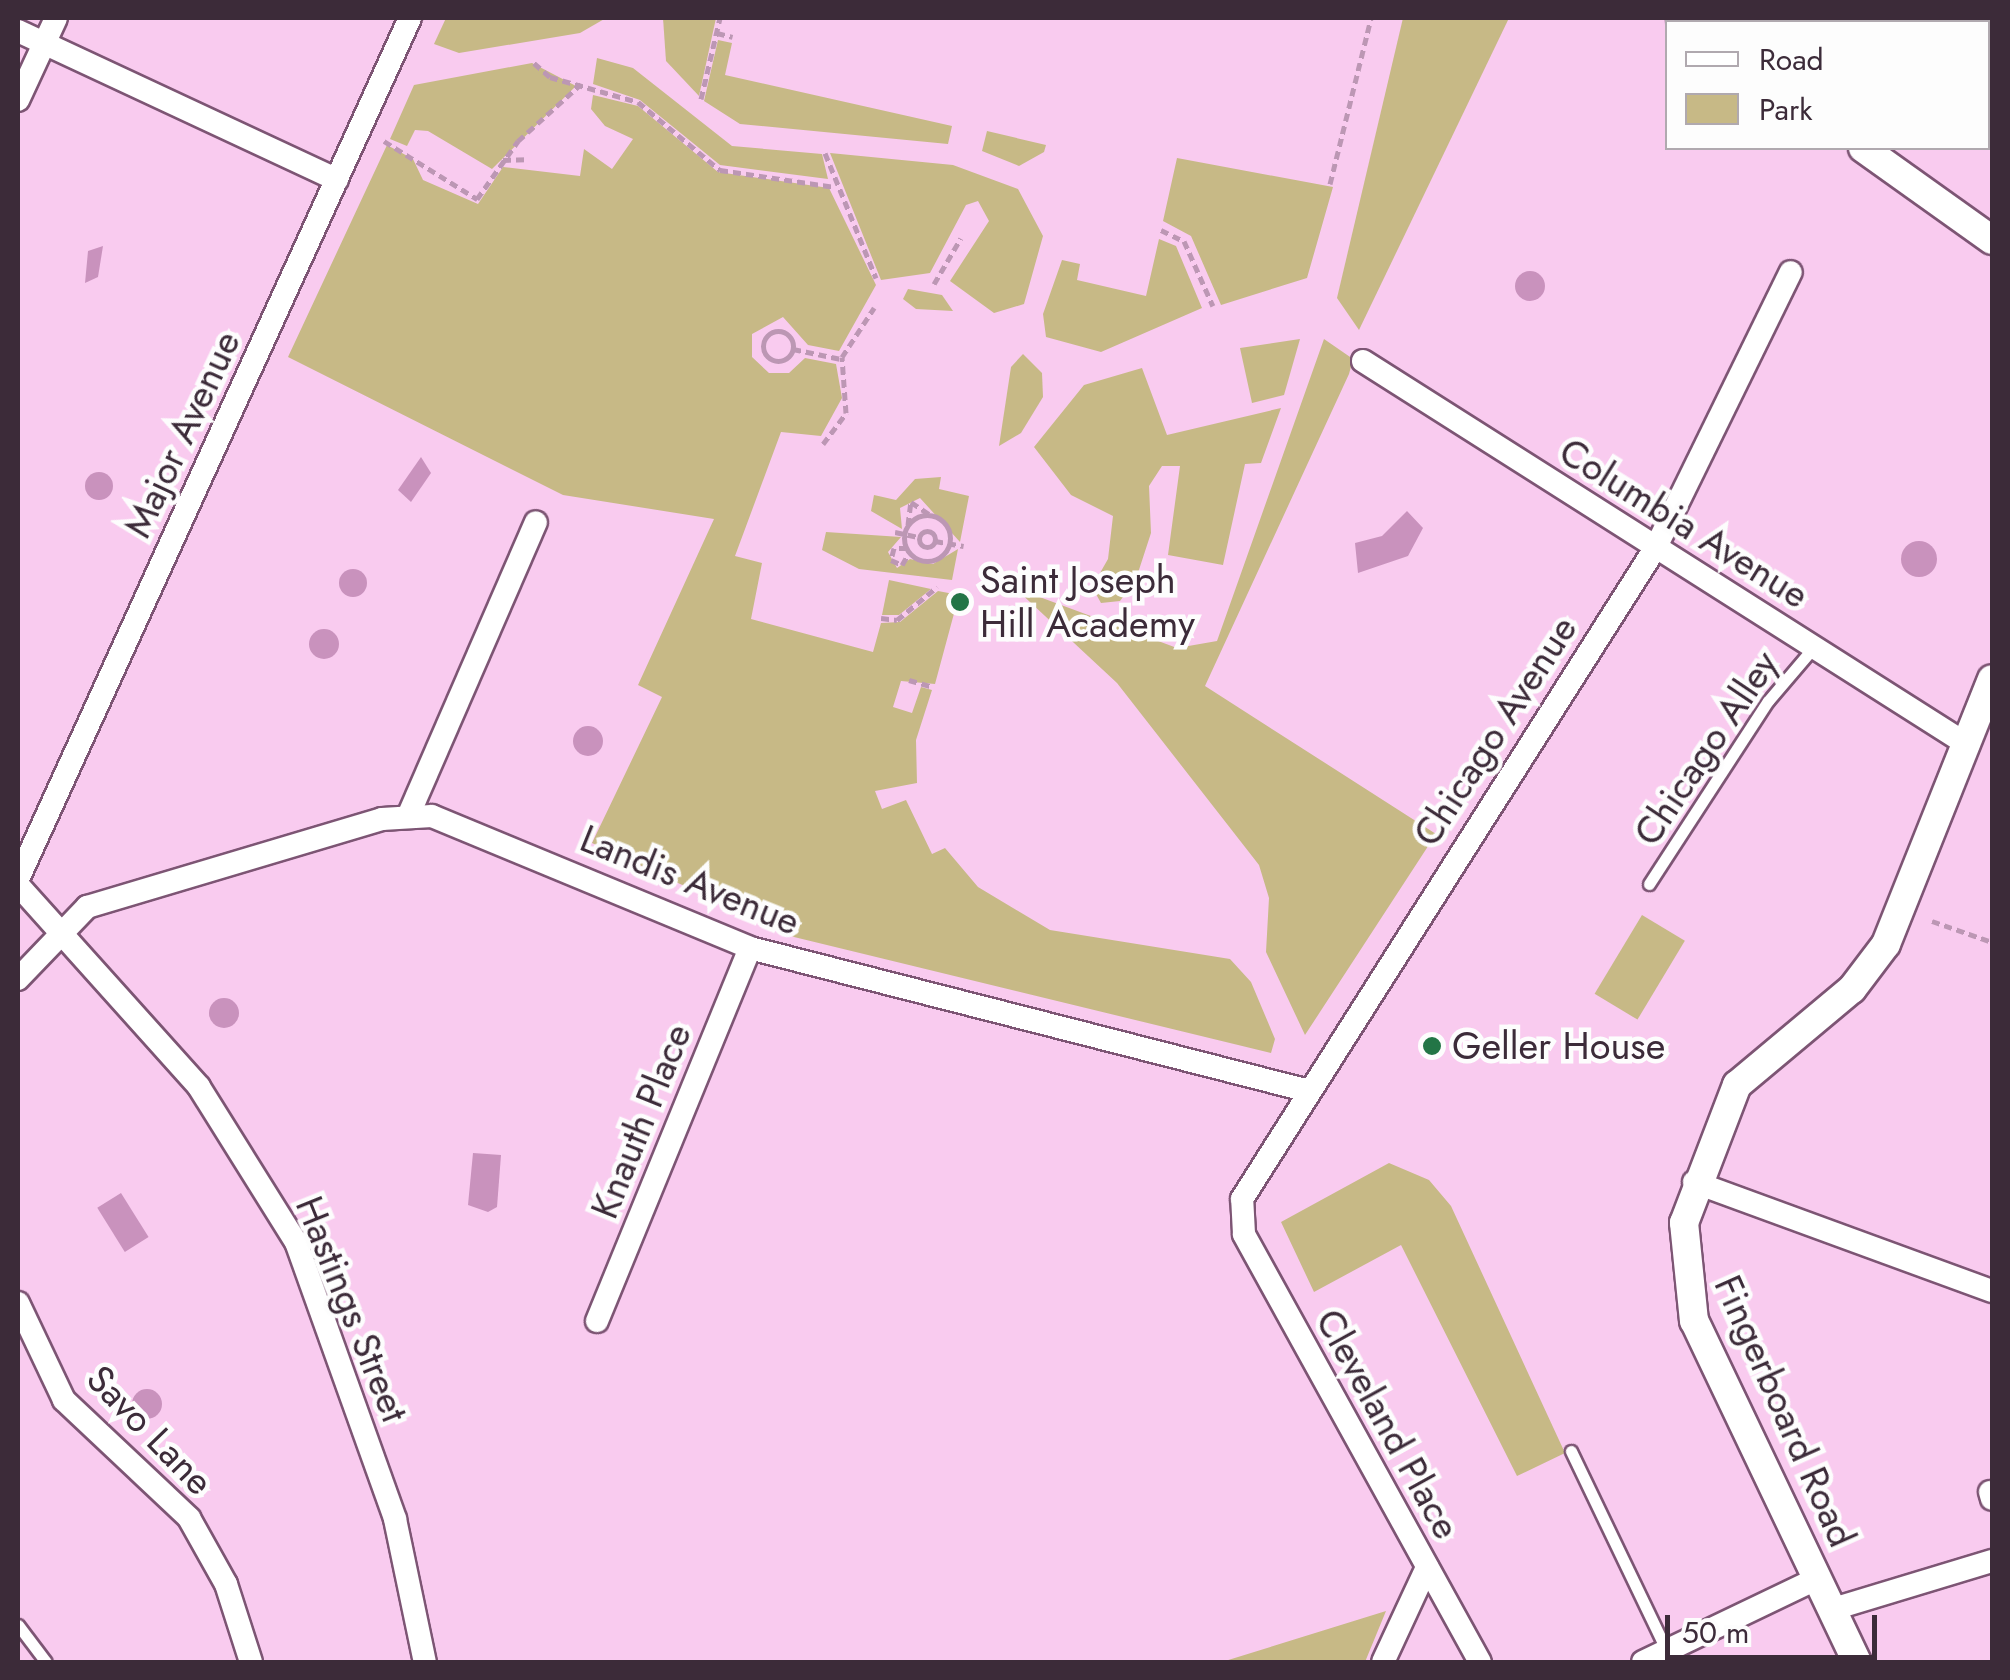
<!DOCTYPE html>
<html>
<head>
<meta charset="utf-8">
<style>
	body { margin:0 }
	#map { position:relative; width:2010px; height:1680px; overflow:hidden; background:#f9cbef; font-family:Jost,sans-serif }
	div>[style] { position:absolute }
	.green>* { inset:0; background:#c7b986; transform-origin:0 0 }
	.water>* { inset:0; background:#c992bd; transform-origin:0 0 }
	.round { border-radius:50% }
	.path>* { height:5px; margin-top:-2.5px; transform-origin:0; background:repeating-linear-gradient(90deg,#bc97b4 0 8px,transparent 0 13px) }
	.path>.ring { margin:-2.5px; padding:0; box-sizing:content-box; background:none; border:5px solid #bc97b4; border-radius:50% }
	.roads { filter:drop-shadow(2px 0 #7d5574) drop-shadow(-2px 0 #7d5574) drop-shadow(0 2px #7d5574) drop-shadow(0 -2px #7d5574) }
	.service>* { height:11px; margin:-5.5px; padding:0 5.5px; transform-origin:5.5px; border-radius:5.5px; background:#fff }
	.minor>* { height:22px; margin:-11px; padding:0 11px; transform-origin:11px; border-radius:11px; background:#fff }
	.tertiary>* { height:28px; margin:-14px; padding:0 14px; transform-origin:14px; border-radius:14px; background:#fff }
	.dots>* { width:28px; height:28px; translate:-50% -50%; box-sizing:border-box; border:5px solid #fdfdfd; border-radius:50% }
	span { translate:-50% -50%; white-space:nowrap; text-align:center; line-height:1.15; -webkit-text-stroke:9px #fdfdfd; paint-order:stroke }
	.street-label { font-size:38px; color:#3c2b39 }
	.poi-label { font-size:38px; color:#3c2b39 }
	.left { translate:0 -50%; text-align:left }
	.frame { position:absolute; inset:0; border:20px solid #3c2b39; pointer-events:none }
	.legend { position:absolute; left:1665px; top:20px; width:325px; height:130px; box-sizing:border-box; background:#fdfdfd; border:2px solid #b0a9af; margin:0; padding:12px 18px; list-style:none; font-size:30px; color:#3c2b39 }
	.legend li { display:flex; align-items:center; gap:20px; height:50px }
	.legend b { width:50px; border:2px solid #b0a9af }
	.scale { position:absolute; left:1665px; top:1615px; width:212px; height:45px; box-sizing:border-box; border:5px solid #3c2b39; border-top:0; padding-left:12px; font-size:30px; line-height:35px; white-space:nowrap; color:#3c2b39; -webkit-text-stroke:8px #fdfdfd; paint-order:stroke }
</style>
</head>
<body>
<div id="map">
	<div class="green">
		<i style="clip-path:polygon(446px 18px,606px 18px,580px 33px,459px 53px,434px 44px)"></i>
		<i style="clip-path:polygon(663px 18px,716px 18px,699px 96px,666px 61px)"></i>
		<i style="clip-path:polygon(1403px 18px,1509px 18px,1359px 330px,1337px 298px)"></i>
		<i style="clip-path:polygon(718px 40px,732px 43px,725px 75px,952px 126px,948px 144px,740px 124px,704px 101px)"></i>
		<i style="clip-path:polygon(597px 58px,633px 68px,732px 146px,822px 154px,828px 179px,720px 165px,640px 100px,593px 84px)"></i>
		<i style="clip-path:polygon(532px 63px,576px 86px,492px 169px,428px 131px,415px 130px,407px 146px,390px 139px,414px 85px)"></i>
		<i style="clip-path:polygon(593px 95px,638px 106px,718px 172px,829px 188px,876px 285px,839px 351px,808px 345px,783px 317px,752px 334px,752px 357px,769px 373px,789px 373px,805px 358px,836px 364px,842px 398px,821px 436px,781px 432px,735px 556px,762px 563px,751px 619px,873px 652px,881px 623px,900px 622px,938px 591px,959px 595px,935px 684px,901px 681px,893px 707px,912px 713px,921px 687px,932px 690px,916px 740px,917px 783px,875px 791px,882px 809px,906px 800px,932px 854px,945px 848px,978px 887px,1050px 930px,1230px 959px,1251px 982px,1275px 1039px,1271px 1053px,794px 937px,592px 843px,662px 697px,638px 685px,714px 519px,563px 495px,288px 357px,387px 145px,413px 159px,423px 180px,478px 204px,503px 167px,580px 176px,584px 149px,612px 169px,633px 139px,605px 126px,591px 109px)"></i>
		<i style="clip-path:polygon(987px 131px,1046px 145px,1044px 152px,1019px 166px,982px 151px)"></i>
		<i style="clip-path:polygon(830px 153px,953px 165px,1018px 189px,1043px 236px,1024px 304px,994px 313px,950px 281px,989px 221px,978px 201px,966px 205px,930px 273px,881px 280px)"></i>
		<i style="clip-path:polygon(1177px 158px,1333px 187px,1307px 278px,1221px 305px,1191px 236px,1163px 221px)"></i>
		<i style="clip-path:polygon(1159px 239px,1176px 246px,1202px 308px,1101px 352px,1046px 337px,1043px 314px,1062px 260px,1080px 264px,1077px 280px,1146px 296px)"></i>
		<i style="clip-path:polygon(908px 289px,942px 295px,953px 311px,916px 309px,903px 299px)"></i>
		<i style="clip-path:polygon(1300px 339px,1284px 395px,1252px 403px,1240px 348px)"></i>
		<i style="clip-path:polygon(1324px 339px,1353px 359px,1349px 374px,1205px 686px,1436px 834px,1305px 1035px,1266px 952px,1269px 898px,1259px 865px,1117px 683px,1015px 588px,1177px 648px,1217px 641px)"></i>
		<i style="clip-path:polygon(1023px 354px,1042px 373px,1043px 397px,1021px 433px,999px 446px,1011px 367px)"></i>
		<i style="clip-path:polygon(1142px 368px,1167px 435px,1281px 408px,1261px 463px,1245px 464px,1223px 565px,1168px 555px,1180px 466px,1162px 466px,1149px 486px,1151px 533px,1136px 579px,1120px 601px,1101px 603px,1092px 587px,1108px 559px,1113px 516px,1071px 495px,1034px 447px,1084px 385px)"></i>
		<i style="clip-path:polygon(941px 477px,939px 489px,969px 496px,960px 542px,920px 498px,900px 508px,902px 529px,871px 511px,874px 495px,896px 500px,915px 479px)"></i>
		<i style="clip-path:polygon(826px 532px,901px 537px,888px 552px,897px 568px,910px 559px,933px 564px,958px 549px,952px 580px,859px 569px,822px 550px)"></i>
		<i style="clip-path:polygon(889px 580px,931px 589px,899px 615px,882px 615px)"></i>
		<i style="left:1642px;top:915px;width:50px;height:92px;rotate:31deg"></i>
		<i style="clip-path:polygon(1389px 1163px,1429px 1180px,1451px 1206px,1565px 1453px,1517px 1476px,1401px 1245px,1314px 1292px,1281px 1222px)"></i>
		<i style="clip-path:polygon(1386px 1611px,1365px 1662px,1058px 1662px,1225px 1661px)"></i>
	</div>
	<div class="water">
		<i style="clip-path:polygon(103px 246px,98px 277px,85px 283px,88px 251px)"></i>
		<i class="round" style="left:1515px;top:271px;width:30px;height:30px"></i>
		<i style="clip-path:polygon(421px 457px,431px 473px,411px 502px,398px 490px)"></i>
		<i class="round" style="left:85px;top:472px;width:28px;height:28px"></i>
		<i style="clip-path:polygon(1407px 511px,1423px 528px,1408px 556px,1358px 573px,1355px 543px,1382px 536px)"></i>
		<i class="round" style="left:1901px;top:541px;width:36px;height:36px"></i>
		<i class="round" style="left:339px;top:569px;width:28px;height:28px"></i>
		<i class="round" style="left:309px;top:629px;width:30px;height:30px"></i>
		<i class="round" style="left:573px;top:726px;width:30px;height:30px"></i>
		<i class="round" style="left:209px;top:998px;width:30px;height:30px"></i>
		<i style="clip-path:polygon(473px 1153px,501px 1155px,497px 1207px,488px 1212px,468px 1205px)"></i>
		<i style="left:121px;top:1193px;width:52px;height:28px;rotate:58deg"></i>
		<i class="round" style="left:132px;top:1389px;width:30px;height:30px"></i>
	</div>
	<div class="path">
		<i style="left:717px;top:33px;width:16px;rotate:14deg"></i>
		<i style="left:534px;top:63px;width:21px;rotate:41deg"></i>
		<i style="left:550px;top:77px;width:91px;rotate:15.9deg"></i>
		<i style="left:638px;top:102px;width:107px;rotate:39.7deg"></i>
		<i style="left:720px;top:170px;width:116px;rotate:8.4deg"></i>
		<i style="left:701px;top:99px;width:83px;rotate:-76.8deg"></i>
		<i style="left:384px;top:141px;width:110px;rotate:31.9deg"></i>
		<i style="left:477px;top:199px;width:71px;rotate:-54.7deg"></i>
		<i style="left:518px;top:141px;width:85px;rotate:-42.1deg"></i>
		<i style="left:825px;top:153px;width:135px;rotate:67.8deg"></i>
		<i style="left:503px;top:160px;width:24px;rotate:-2deg"></i>
		<i style="left:1330px;top:184px;width:171px;rotate:-76.1deg"></i>
		<i style="left:1161px;top:230px;width:25px;rotate:26deg"></i>
		<i style="left:1184px;top:241px;width:71px;rotate:66deg"></i>
		<i style="left:934px;top:284px;width:53px;rotate:-59.6deg"></i>
		<i class="ring" style="left:763px;top:331px;width:25px;height:25px"></i>
		<i style="left:793px;top:349px;width:49px;rotate:11.8deg"></i>
		<i style="left:823px;top:444px;width:39px;rotate:-53deg"></i>
		<i style="left:846px;top:413px;width:56px;rotate:-94.1deg"></i>
		<i style="left:842px;top:357px;width:59px;rotate:-56.9deg"></i>
		<i class="ring" style="left:904px;top:515px;width:41px;height:41px"></i>
		<i style="left:908px;top:525px;width:23px;rotate:-83deg"></i>
		<i style="left:911px;top:502px;width:23px;rotate:34deg"></i>
		<i class="ring" style="left:919px;top:531px;width:11px;height:11px"></i>
		<i style="left:895px;top:532px;width:25px;rotate:12deg"></i>
		<i style="left:935px;top:541px;width:29px;rotate:10deg"></i>
		<i style="left:907px;top:548px;width:13px;rotate:180deg"></i>
		<i style="left:894px;top:548px;width:12px;rotate:104deg"></i>
		<i style="left:891px;top:560px;width:12px;rotate:24deg"></i>
		<i style="left:902px;top:565px;width:14px;rotate:-60deg"></i>
		<i style="left:881px;top:618px;width:16px;rotate:7deg"></i>
		<i style="left:897px;top:620px;width:52px;rotate:-39.5deg"></i>
		<i style="left:909px;top:680px;width:25px;rotate:16deg"></i>
		<i style="left:1932px;top:921px;width:64px;rotate:19.3deg"></i>
	</div>
	<div class="roads">
		<div class="service">
			<i style="left:1649px;top:884px;width:218px;rotate:-57deg"></i>
			<i style="left:1768px;top:701px;width:71px;rotate:-49.6deg"></i>
			<i style="left:1571px;top:1451px;width:222px;rotate:64.4deg"></i>
			<i style="left:18px;top:1625px;width:46px;rotate:52.9deg"></i>
		</div>
		<div class="minor">
			<i style="left:18px;top:31px;width:352px;rotate:25deg"></i>
			<i style="left:18px;top:100px;width:90px;rotate:-65.1deg"></i>
			<i style="left:1363px;top:361px;width:717px;rotate:32.4deg"></i>
			<i style="left:409px;top:814px;width:318px;rotate:-66.5deg"></i>
			<i style="left:18px;top:879px;width:946px;rotate:-65.52deg"></i>
			<i style="left:18px;top:885px;width:271px;rotate:48.1deg"></i>
			<i style="left:199px;top:1087px;width:183px;rotate:58deg"></i>
			<i style="left:296px;top:1242px;width:294px;rotate:70.3deg"></i>
			<i style="left:395px;top:1519px;width:146px;rotate:78.2deg"></i>
			<i style="left:18px;top:979px;width:100px;rotate:-46.2deg"></i>
			<i style="left:87px;top:907px;width:308px;rotate:-16.6deg"></i>
			<i style="left:382px;top:819px;width:50px;rotate:-3.4deg"></i>
			<i style="left:432px;top:816px;width:344px;rotate:22.5deg"></i>
			<i style="left:750px;top:948px;width:573px;rotate:14.35deg"></i>
			<i style="left:1694px;top:1182px;width:317px;rotate:20.1deg"></i>
			<i style="left:18px;top:1303px;width:107px;rotate:64.6deg"></i>
			<i style="left:64px;top:1400px;width:172px;rotate:43.3deg"></i>
			<i style="left:189px;top:1518px;width:76px;rotate:60.7deg"></i>
			<i style="left:226px;top:1584px;width:82px;rotate:72.2deg"></i>
			<i style="left:597px;top:1321px;width:403px;rotate:-67.7deg"></i>
			<i style="left:1990px;top:1492px;width:7px;rotate:74deg"></i>
			<i style="left:1833px;top:1609px;width:166px;rotate:-16.8deg"></i>
			<i style="left:1383px;top:1662px;width:105px;rotate:-65.1deg"></i>
			<i style="left:1480px;top:1662px;width:489px;rotate:-118.9deg"></i>
			<i style="left:1244px;top:1234px;width:35px;rotate:-93deg"></i>
			<i style="left:1242px;top:1199px;width:772px;rotate:-57.59deg"></i>
			<i style="left:1656px;top:547px;width:306px;rotate:-63.9deg"></i>
			<i style="left:1643px;top:1662px;width:194px;rotate:-25.6deg"></i>
		</div>
		<div class="tertiary">
			<i style="left:1681px;top:18px;width:8px;rotate:30deg"></i>
			<i style="left:1863px;top:148px;width:158px;rotate:35.5deg"></i>
			<i style="left:1857px;top:1662px;width:378px;rotate:-115.5deg"></i>
			<i style="left:1694px;top:1321px;width:99px;rotate:-95.8deg"></i>
			<i style="left:1684px;top:1223px;width:148px;rotate:-69deg"></i>
			<i style="left:1737px;top:1085px;width:150px;rotate:-39.9deg"></i>
			<i style="left:1852px;top:989px;width:56px;rotate:-52.9deg"></i>
			<i style="left:1886px;top:944px;width:285px;rotate:-68.2deg"></i>
		</div>
	</div>
	<div class="dots">
		<i style="left:960px;top:602px;background:#237546"></i>
		<i style="left:1432px;top:1046px;background:#237546"></i>
	</div>
	<div class="street-label">
		<span style="left:182px;top:434px;rotate:-65deg">Major Avenue</span>
		<span style="left:1684px;top:523px;rotate:32deg">Columbia Avenue</span>
		<span style="left:1495px;top:731px;rotate:-57deg">Chicago Avenue</span>
		<span style="left:1706px;top:748px;rotate:-56deg">Chicago Alley</span>
		<span style="left:690px;top:880px;rotate:22deg">Landis Avenue</span>
		<span style="left:641px;top:1121px;rotate:-68deg">Knauth Place</span>
		<span style="left:352px;top:1309px;rotate:68deg">Hastings Street</span>
		<span style="left:1785px;top:1411px;rotate:66deg">Fingerboard Road</span>
		<span style="left:1388px;top:1424px;rotate:61deg">Cleveland Place</span>
		<span style="left:150px;top:1430px;rotate:46deg">Savo Lane</span>
	</div>
	<div class="poi-label">
		<span class="left" style="left:980px;top:602px">Saint Joseph<br>Hill Academy</span>
		<span class="left" style="left:1452px;top:1046px">Geller House</span>
	</div>
	<div class="frame"></div>
	<ul class="legend">
	<li><b style="height:12px;background:#fff"></b>Road</li>
	<li><b style="height:28px;background:#c7b986"></b>Park</li>
	</ul>
	<div class="scale">50 m</div>
</div>
</body>
</html>
